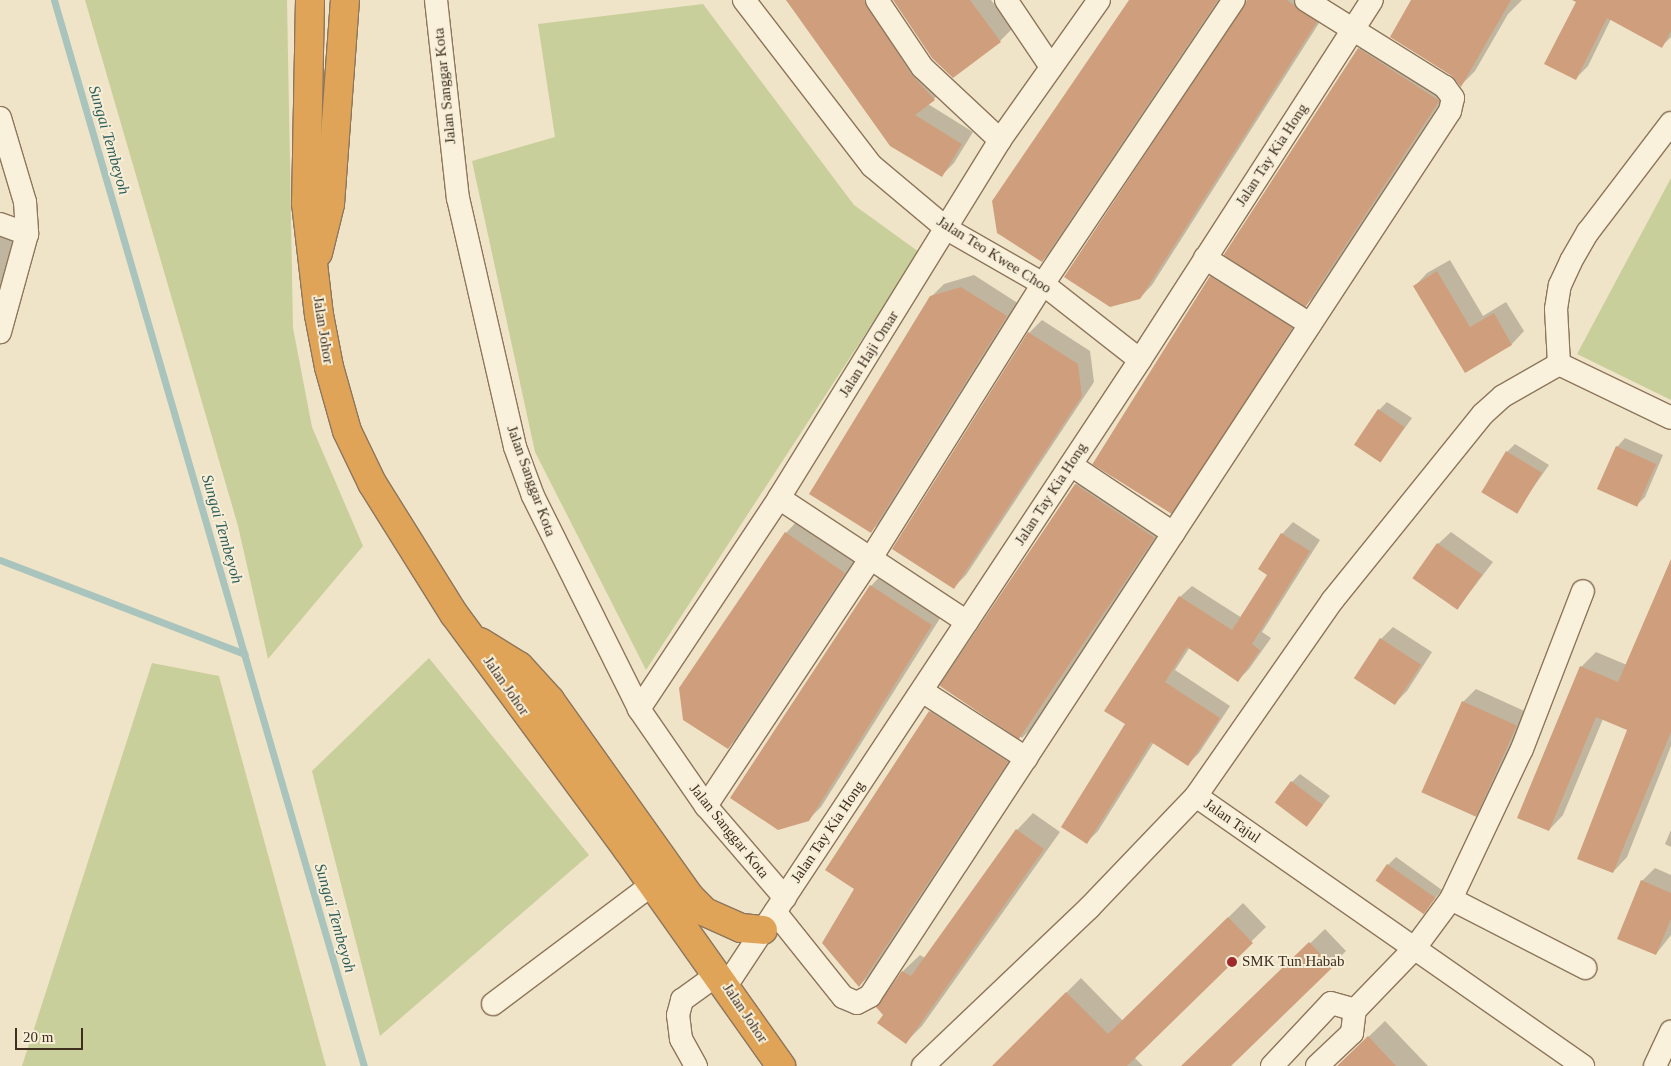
<!DOCTYPE html>
<html>
<head>
<meta charset="utf-8">
<style>
	body { margin:0 }
	#map { position:relative; width:1671px; height:1066px; overflow:hidden; background:#f0e4c8; font-family:"Times New Roman",serif }
	div>[style] { position:absolute }
	.green>* { inset:0; background:#c9cf9b }
	.shadow>* { inset:0; background:#0003 }
	.stream>* { height:7px; margin:-3.5px; padding:0 3.5px; transform-origin:3.5px; border-radius:3.5px; background:#a9c4bc }
	.building>* { inset:0; background:#cf9f7d; transform-origin:0 0 }
	.roads { filter:drop-shadow(1px 0 #8d765c) drop-shadow(-1px 0 #8d765c) drop-shadow(0 1px #8d765c) drop-shadow(0 -1px #8d765c) }
	.minor>* { height:22px; margin:-11px; padding:0 11px; transform-origin:11px; border-radius:11px; background:#faf1dc }
	.highway>* { height:28px; margin:-14px; padding:0 14px; transform-origin:14px; border-radius:14px; background:#e0a458 }
	.dots>* { width:14px; height:14px; translate:-50% -50%; box-sizing:border-box; border:2px solid #f7eed8; border-radius:50% }
	span { translate:-50% -50%; white-space:nowrap; text-align:center; line-height:1.15; -webkit-text-stroke:4px #f7eed8; paint-order:stroke }
	.street-label { font-size:15px; color:#3d2e20 }
	.poi-label { font-size:15px; color:#3d2e20 }
	.left { translate:0 -50%; text-align:left }
	.water-label { font-size:16px; color:#2f5d5a; font-style:italic }
	.scale { position:absolute; left:15px; top:1028px; width:68px; height:22px; box-sizing:border-box; border:2px solid #3d2e20; border-top:0; padding-left:6px; font-size:15px; line-height:18px; white-space:nowrap; color:#3d2e20; -webkit-text-stroke:4px #f7eed8; paint-order:stroke }
</style>
</head>
<body>
<div id="map">
	<div class="green">
		<i style="clip-path:polygon(85px 0,287px 0,293px 328px,312px 427px,363px 546px,268px 659px,238px 526px)"></i>
		<i style="clip-path:polygon(703px 4px,854px 205px,919px 252px,646px 670px,535px 452px,472px 161px,555px 137px,538px 24px)"></i>
		<i style="clip-path:polygon(1671px 178px,1671px 400px,1577px 354px)"></i>
		<i style="clip-path:polygon(429px 658px,589px 855px,380px 1036px,312px 771px)"></i>
		<i style="clip-path:polygon(152px 663px,219px 676px,326px 1066px,22px 1066px)"></i>
	</div>
	<div class="shadow">
		<i style="clip-path:polygon(786px 0,881px 0,947px 87px,928px 104px,973px 132px,954px 163px,941px 176px)"></i>
		<i style="clip-path:polygon(894px 0,991px 0,1012px 29px,1000px 41px)"></i>
		<i style="clip-path:polygon(1130px 0,1221px 0,1054px 249px,1042px 261px)"></i>
		<i style="clip-path:polygon(1247px 0,1314px 0,1328px 9px,1152px 285px,1140px 298px)"></i>
		<i style="clip-path:polygon(1412px 0,1522px 0,1508px 14px,1475px 71px,1461px 85px)"></i>
		<i style="clip-path:polygon(1578px 0,1671px 0,1671px 37px,1662px 46px,1611px 19px,1588px 66px,1576px 78px)"></i>
		<i style="clip-path:polygon(1371px 37px,1450px 88px,1318px 293px,1306px 305px,1359px 49px)"></i>
		<i style="clip-path:polygon(0 229px,23px 238px,0 303px)"></i>
		<i style="clip-path:polygon(1450px 260px,1483px 316px,1506px 302px,1524px 331px,1512px 344px,1466px 372px,1415px 286px,1427px 273px)"></i>
		<i style="clip-path:polygon(1223px 265px,1303px 316px,1181px 501px,1169px 513px,1210px 277px)"></i>
		<i style="clip-path:polygon(974px 275px,1019px 304px,883px 519px,871px 531px,931px 297px,944px 284px)"></i>
		<i style="clip-path:polygon(1042px 320px,1090px 351px,1094px 382px,966px 575px,954px 587px,1029px 333px)"></i>
		<i style="clip-path:polygon(1387px 402px,1412px 418px,1381px 461px,1379px 410px)"></i>
		<i style="clip-path:polygon(1625px 438px,1663px 455px,1645px 497px,1637px 505px,1617px 447px)"></i>
		<i style="clip-path:polygon(1515px 444px,1549px 465px,1516px 512px,1507px 452px)"></i>
		<i style="clip-path:polygon(1088px 472px,1166px 524px,1034px 726px,1022px 738px,945px 688px,1076px 484px)"></i>
		<i style="clip-path:polygon(798px 520px,857px 560px,740px 735px,728px 748px,786px 533px)"></i>
		<i style="clip-path:polygon(1293px 522px,1320px 540px,1262px 632px,1271px 638px,1249px 669px,1238px 680px,1190px 647px,1175px 670px,1230px 706px,1199px 753px,1188px 764px,1154px 742px,1098px 831px,1087px 842px,1127px 724px,1180px 597px,1192px 586px,1242px 618px,1269px 574px,1282px 534px)"></i>
		<i style="clip-path:polygon(1451px 532px,1493px 562px,1457px 609px,1438px 544px)"></i>
		<i style="clip-path:polygon(1671px 568px,1671px 746px,1627px 857px,1613px 872px,1629px 730px,1603px 719px,1563px 815px,1549px 830px,1581px 667px,1596px 652px,1627px 665px)"></i>
		<i style="clip-path:polygon(883px 573px,944px 612px,821px 807px,808px 820px,871px 586px)"></i>
		<i style="clip-path:polygon(1393px 627px,1432px 652px,1407px 691px,1394px 704px,1381px 639px)"></i>
		<i style="clip-path:polygon(1476px 689px,1529px 713px,1487px 803px,1475px 816px,1423px 792px,1463px 702px)"></i>
		<i style="clip-path:polygon(942px 700px,1019px 749px,873px 972px,861px 984px,824px 943px,856px 888px,930px 712px)"></i>
		<i style="clip-path:polygon(1300px 774px,1330px 796px,1307px 825px,1292px 782px)"></i>
		<i style="clip-path:polygon(1033px 813px,1060px 832px,922px 1026px,906px 1042px,878px 1007px,903px 971px,920px 955px,925px 958px,1017px 830px)"></i>
		<i style="clip-path:polygon(1671px 830px,1671px 847px,1665px 844px)"></i>
		<i style="clip-path:polygon(1396px 857px,1442px 890px,1423px 913px,1388px 865px)"></i>
		<i style="clip-path:polygon(1655px 868px,1671px 875px,1671px 935px,1656px 954px,1642px 881px)"></i>
		<i style="clip-path:polygon(1243px 903px,1266px 927px,1134px 1057px,1143px 1066px,993px 1066px,1081px 978px,1123px 1021px)"></i>
		<i style="clip-path:polygon(1325px 929px,1346px 951px,1230px 1066px,1183px 1066px)"></i>
		<i style="clip-path:polygon(1385px 1021px,1428px 1066px,1338px 1066px)"></i>
	</div>
	<div class="stream">
		<i style="left:54px;top:0;width:1110px;rotate:73.79deg"></i>
		<i style="left:0;top:560px;width:262px;rotate:21deg"></i>
	</div>
	<div class="building">
		<i style="clip-path:polygon(786px 0,864px 0,911px 74px,935px 100px,915px 115px,962px 144px,942px 177px,890px 146px)"></i>
		<i style="clip-path:polygon(893px 0,970px 0,1001px 42px,953px 78px,932px 58px)"></i>
		<i style="clip-path:polygon(1129px 0,1218px 0,1042px 262px,997px 233px,992px 201px)"></i>
		<i style="clip-path:polygon(1247px 0,1287px 0,1317px 22px,1140px 299px,1110px 307px,1064px 277px)"></i>
		<i style="clip-path:polygon(1411px 0,1511px 0,1461px 87px,1452px 76px,1390px 37px)"></i>
		<i style="clip-path:polygon(1572px 0,1671px 0,1671px 31px,1662px 48px,1607px 18px,1576px 80px,1544px 64px,1576px 2px)"></i>
		<i style="left:1358px;top:48px;width:97px;height:247px;rotate:33deg"></i>
		<i style="clip-path:polygon(1437px 271px,1470px 327px,1494px 313px,1512px 345px,1465px 373px,1413px 286px)"></i>
		<i style="left:1210px;top:276px;width:97px;height:222px;rotate:32deg"></i>
		<i style="clip-path:polygon(961px 287px,1007px 316px,871px 533px,809px 494px,930px 296px)"></i>
		<i style="clip-path:polygon(1028px 332px,1078px 364px,1082px 396px,954px 589px,892px 549px)"></i>
		<i style="left:1378px;top:409px;width:32px;height:43px;rotate:34deg"></i>
		<i style="left:1616px;top:446px;width:44px;height:47px;rotate:24deg"></i>
		<i style="left:1506px;top:451px;width:42px;height:48px;rotate:31deg"></i>
		<i style="left:1075px;top:484px;width:96px;height:243px;rotate:34deg"></i>
		<i style="clip-path:polygon(785px 532px,845px 573px,728px 749px,683px 720px,679px 688px)"></i>
		<i style="clip-path:polygon(1281px 533px,1310px 551px,1252px 644px,1260px 650px,1238px 682px,1187px 647px,1165px 682px,1220px 718px,1188px 766px,1151px 742px,1087px 844px,1061px 827px,1125px 724px,1104px 711px,1179px 596px,1232px 630px,1267px 575px,1258px 569px)"></i>
		<i style="left:1437px;top:543px;width:55px;height:43px;rotate:35deg"></i>
		<i style="clip-path:polygon(1671px 559px,1671px 732px,1613px 873px,1577px 859px,1627px 730px,1596px 717px,1549px 831px,1517px 818px,1580px 666px,1618px 682px)"></i>
		<i style="clip-path:polygon(870px 585px,932px 625px,809px 821px,778px 830px,730px 798px)"></i>
		<i style="left:1380px;top:638px;width:49px;height:48px;rotate:33deg"></i>
		<i style="left:1462px;top:701px;width:60px;height:100px;rotate:24deg"></i>
		<i style="clip-path:polygon(929px 711px,1008px 762px,859px 987px,822px 943px,854px 889px,825px 870px)"></i>
		<i style="left:1291px;top:781px;width:40px;height:27px;rotate:37deg"></i>
		<i style="clip-path:polygon(1016px 829px,1044px 849px,906px 1044px,877px 1023px,883px 1015px,876px 1007px,902px 971px,911px 976px)"></i>
		<i style="left:1387px;top:864px;width:59px;height:20px;rotate:35deg"></i>
		<i style="clip-path:polygon(1641px 880px,1671px 893px,1671px 919px,1656px 955px,1617px 939px)"></i>
		<i style="clip-path:polygon(1228px 917px,1253px 943px,1127px 1066px,992px 1066px,1066px 992px,1108px 1034px)"></i>
		<i style="clip-path:polygon(1309px 942px,1333px 967px,1231px 1066px,1181px 1066px)"></i>
		<i style="clip-path:polygon(1368px 1036px,1396px 1066px,1337px 1066px)"></i>
	</div>
	<div class="roads">
		<div class="minor">
			<i style="left:436px;top:0;width:199px;rotate:83.7deg"></i>
			<i style="left:458px;top:198px;width:255px;rotate:77.1deg"></i>
			<i style="left:515px;top:447px;width:52px;rotate:69.8deg"></i>
			<i style="left:533px;top:496px;width:238px;rotate:63.5deg"></i>
			<i style="left:639px;top:709px;width:118px;rotate:55.4deg"></i>
			<i style="left:706px;top:806px;width:121px;rotate:49.3deg"></i>
			<i style="left:744px;top:0;width:210px;rotate:52.4deg"></i>
			<i style="left:872px;top:166px;width:98px;rotate:40deg"></i>
			<i style="left:947px;top:229px;width:111px;rotate:29.8deg"></i>
			<i style="left:1043px;top:284px;width:123px;rotate:38.1deg"></i>
			<i style="left:877px;top:0;width:81px;rotate:56.1deg"></i>
			<i style="left:922px;top:67px;width:107px;rotate:43.1deg"></i>
			<i style="left:1006px;top:0;width:81px;rotate:56.1deg"></i>
			<i style="left:0;top:118px;width:88px;rotate:73.4deg"></i>
			<i style="left:25px;top:202px;width:32px;rotate:86deg"></i>
			<i style="left:27px;top:234px;width:102px;rotate:105.4deg"></i>
			<i style="left:0;top:224px;width:29px;rotate:20deg"></i>
			<i style="left:1205px;top:258px;width:124px;rotate:32.2deg"></i>
			<i style="left:1559px;top:364px;width:55px;rotate:-93.1deg"></i>
			<i style="left:1556px;top:309px;width:24px;rotate:-81deg"></i>
			<i style="left:1560px;top:285px;width:26px;rotate:-65deg"></i>
			<i style="left:1571px;top:261px;width:34px;rotate:-60deg"></i>
			<i style="left:1588px;top:232px;width:137px;rotate:-52.7deg"></i>
			<i style="left:1559px;top:364px;width:124px;rotate:25.7deg"></i>
			<i style="left:1071px;top:465px;width:123px;rotate:33.7deg"></i>
			<i style="left:779px;top:498px;width:225px;rotate:33.4deg"></i>
			<i style="left:922px;top:691px;width:124px;rotate:32.8deg"></i>
			<i style="left:639px;top:709px;width:253px;rotate:-56.4deg"></i>
			<i style="left:779px;top:498px;width:421px;rotate:-58.3deg"></i>
			<i style="left:1000px;top:140px;width:171px;rotate:-54.7deg"></i>
			<i style="left:1196px;top:796px;width:238px;rotate:-55.1deg"></i>
			<i style="left:1332px;top:601px;width:240px;rotate:-51.1deg"></i>
			<i style="left:1483px;top:414px;width:27px;rotate:-42deg"></i>
			<i style="left:1503px;top:396px;width:64px;rotate:-29.7deg"></i>
			<i style="left:706px;top:806px;width:298px;rotate:-56.4deg"></i>
			<i style="left:871px;top:558px;width:324px;rotate:-57.9deg"></i>
			<i style="left:1043px;top:284px;width:342px;rotate:-56.1deg"></i>
			<i style="left:1451px;top:899px;width:151px;rotate:27.2deg"></i>
			<i style="left:775px;top:912px;width:109px;rotate:51.3deg"></i>
			<i style="left:843px;top:997px;width:15px;rotate:23deg"></i>
			<i style="left:857px;top:1003px;width:15px;rotate:-28deg"></i>
			<i style="left:870px;top:996px;width:1058px;rotate:-56.76deg"></i>
			<i style="left:1450px;top:111px;width:13px;rotate:-77deg"></i>
			<i style="left:1453px;top:98px;width:14px;rotate:-126deg"></i>
			<i style="left:1445px;top:87px;width:164px;rotate:-148deg"></i>
			<i style="left:726px;top:986px;width:751px;rotate:-56.52deg"></i>
			<i style="left:1140px;top:360px;width:428px;rotate:-57.2deg"></i>
			<i style="left:493px;top:1004px;width:200px;rotate:-36.9deg"></i>
			<i style="left:696px;top:1066px;width:31px;rotate:-119deg"></i>
			<i style="left:681px;top:1039px;width:24px;rotate:-97deg"></i>
			<i style="left:678px;top:1015px;width:16px;rotate:-75deg"></i>
			<i style="left:682px;top:1000px;width:44px;rotate:-35.8deg"></i>
			<i style="left:923px;top:1066px;width:229px;rotate:-43.6deg"></i>
			<i style="left:1089px;top:908px;width:155px;rotate:-46.3deg"></i>
			<i style="left:1196px;top:796px;width:472px;rotate:34.9deg"></i>
			<i style="left:1272px;top:1066px;width:86px;rotate:-46.9deg"></i>
			<i style="left:1331px;top:1003px;width:25px;rotate:16deg"></i>
			<i style="left:1317px;top:1066px;width:48px;rotate:-43.3deg"></i>
			<i style="left:1352px;top:1033px;width:23px;rotate:-83deg"></i>
			<i style="left:1355px;top:1010px;width:85px;rotate:-46deg"></i>
			<i style="left:1414px;top:949px;width:62px;rotate:-53.5deg"></i>
			<i style="left:1451px;top:899px;width:166px;rotate:-64.7deg"></i>
			<i style="left:1522px;top:749px;width:169px;rotate:-68.9deg"></i>
			<i style="left:1655px;top:1066px;width:38px;rotate:-65deg"></i>
		</div>
		<div class="highway">
			<i style="left:310px;top:0;width:203px;rotate:91.1deg"></i>
			<i style="left:306px;top:203px;width:113px;rotate:83.4deg"></i>
			<i style="left:319px;top:315px;width:53px;rotate:79.1deg"></i>
			<i style="left:329px;top:367px;width:66px;rotate:74.3deg"></i>
			<i style="left:347px;top:431px;width:58px;rotate:64.3deg"></i>
			<i style="left:372px;top:483px;width:155px;rotate:58deg"></i>
			<i style="left:454px;top:614px;width:293px;rotate:53.6deg"></i>
			<i style="left:628px;top:850px;width:265px;rotate:54.7deg"></i>
			<i style="left:318px;top:253px;width:50px;rotate:-76.2deg"></i>
			<i style="left:330px;top:204px;width:205px;rotate:-85.8deg"></i>
			<i style="left:480px;top:642px;width:46px;rotate:31.6deg"></i>
			<i style="left:519px;top:666px;width:46px;rotate:47.6deg"></i>
			<i style="left:550px;top:700px;width:242px;rotate:54.6deg"></i>
			<i style="left:690px;top:897px;width:21px;rotate:45deg"></i>
			<i style="left:705px;top:912px;width:39px;rotate:24deg"></i>
			<i style="left:741px;top:928px;width:22px;rotate:5deg"></i>
		</div>
	</div>
	<div class="dots">
		<i style="left:1232px;top:962px;background:#9e2a2b"></i>
	</div>
	<div class="street-label">
		<span style="left:445px;top:86px;rotate:-96deg">Jalan Sanggar Kota</span>
		<span style="left:1272px;top:155px;rotate:-57deg">Jalan Tay Kia Hong</span>
		<span style="left:994px;top:255px;rotate:32deg">Jalan Teo Kwee Choo</span>
		<span style="left:323px;top:330px;rotate:81deg">Jalan Johor</span>
		<span style="left:869px;top:354px;rotate:-58deg">Jalan Haji Omar</span>
		<span style="left:531px;top:481px;rotate:70deg">Jalan Sanggar Kota</span>
		<span style="left:1051px;top:494px;rotate:-57deg">Jalan Tay Kia Hong</span>
		<span style="left:506px;top:686px;rotate:55deg">Jalan Johor</span>
		<span style="left:1232px;top:821px;rotate:35deg">Jalan Tajul</span>
		<span style="left:729px;top:831px;rotate:51deg">Jalan Sanggar Kota</span>
		<span style="left:828px;top:832px;rotate:-56deg">Jalan Tay Kia Hong</span>
		<span style="left:745px;top:1013px;rotate:56deg">Jalan Johor</span>
	</div>
	<div class="poi-label">
		<span class="left" style="left:1242px;top:962px">SMK Tun Habab</span>
	</div>
	<div class="water-label">
		<span style="left:109px;top:140px;rotate:74deg">Sungai Tembeyoh</span>
		<span style="left:222px;top:529px;rotate:74deg">Sungai Tembeyoh</span>
		<span style="left:335px;top:918px;rotate:74deg">Sungai Tembeyoh</span>
	</div>
	<div class="scale">20 m</div>
</div>
</body>
</html>
